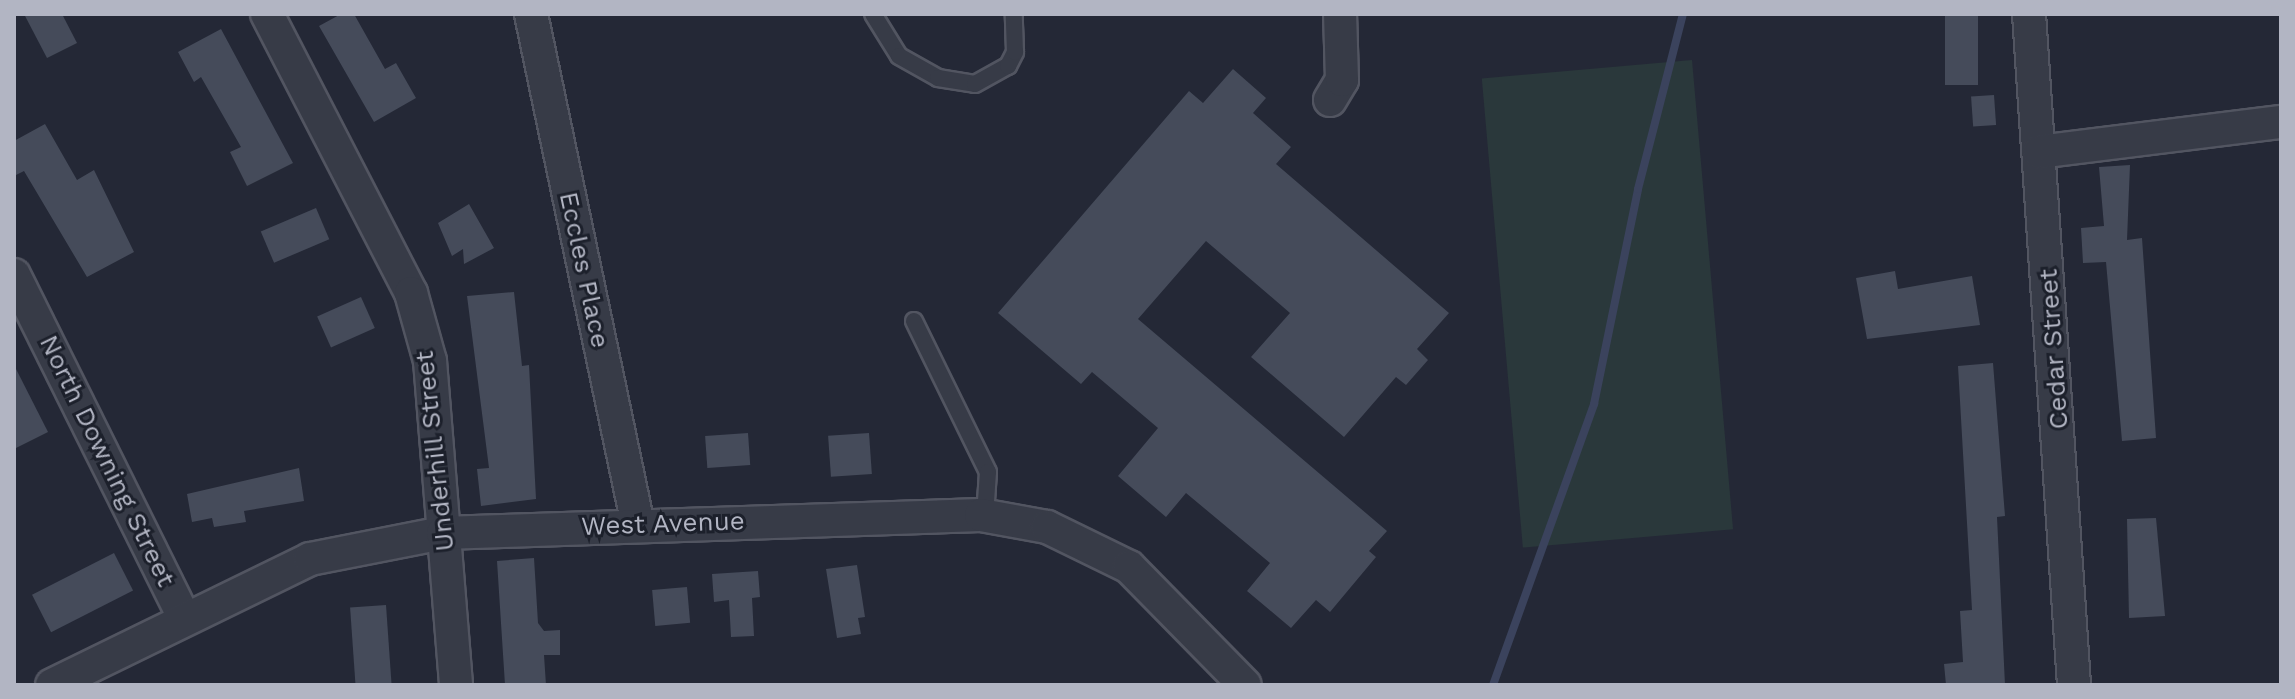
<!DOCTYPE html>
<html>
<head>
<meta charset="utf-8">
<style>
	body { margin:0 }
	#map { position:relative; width:2295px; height:699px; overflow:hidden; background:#242836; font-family:"Work Sans",sans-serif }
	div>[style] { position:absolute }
	.green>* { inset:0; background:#2a383b; transform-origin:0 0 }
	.stream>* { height:8px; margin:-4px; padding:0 4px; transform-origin:4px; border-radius:4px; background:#3b435d }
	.building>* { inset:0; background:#454b5a; transform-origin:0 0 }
	.roads { filter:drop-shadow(2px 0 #525561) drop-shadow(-2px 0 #525561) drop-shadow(0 2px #525561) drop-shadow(0 -2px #525561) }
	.service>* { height:16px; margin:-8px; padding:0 8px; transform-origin:8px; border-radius:8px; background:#373b47 }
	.minor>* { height:32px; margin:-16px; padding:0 16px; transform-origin:16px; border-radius:16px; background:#373b47 }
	span { translate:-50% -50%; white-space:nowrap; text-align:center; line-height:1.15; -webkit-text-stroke:6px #1c202b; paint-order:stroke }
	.street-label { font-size:26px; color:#b2b5c3 }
	.frame { position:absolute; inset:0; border:16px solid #b2b5c3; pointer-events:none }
</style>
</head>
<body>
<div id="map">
	<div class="green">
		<i style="left:1692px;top:60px;width:471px;height:211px;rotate:85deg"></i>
	</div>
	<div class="stream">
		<i style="left:1493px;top:685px;width:299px;rotate:-70.2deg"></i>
		<i style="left:1594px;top:404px;width:219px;rotate:-78.4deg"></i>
		<i style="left:1638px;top:189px;width:181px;rotate:-75.6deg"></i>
	</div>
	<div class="building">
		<i style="clip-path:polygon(24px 14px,62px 14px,77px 43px,47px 58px)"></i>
		<i style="clip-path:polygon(341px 14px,354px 14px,385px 69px,396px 63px,416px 98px,374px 122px,319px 26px)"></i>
		<i style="left:1945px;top:14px;width:33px;height:71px"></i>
		<i style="clip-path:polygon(221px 29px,293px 163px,247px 186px,230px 152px,241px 147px,201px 77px,194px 82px,178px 52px)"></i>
		<i style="clip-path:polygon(1233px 69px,1266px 98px,1253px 113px,1291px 147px,1276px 164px,1449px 313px,1417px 349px,1428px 360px,1406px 385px,1396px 377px,1344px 437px,1251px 357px,1290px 313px,1206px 241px,1138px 319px,1387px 531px,1369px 551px,1376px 557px,1330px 612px,1316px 600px,1291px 628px,1247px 591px,1270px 563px,1186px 493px,1166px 517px,1118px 476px,1158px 428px,1092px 372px,1081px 384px,998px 313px,1189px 91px,1203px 103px)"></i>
		<i style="left:1994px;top:95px;width:30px;height:23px;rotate:86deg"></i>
		<i style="clip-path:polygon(45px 124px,77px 180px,94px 170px,134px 252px,87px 277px,24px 171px,14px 176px,14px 141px)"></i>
		<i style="clip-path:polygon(2130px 165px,2127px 240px,2142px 238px,2156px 438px,2122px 441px,2106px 262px,2083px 263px,2081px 228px,2104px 226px,2099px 167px)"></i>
		<i style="clip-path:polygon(469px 204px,494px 248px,464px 264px,463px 249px,452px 256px,438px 223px)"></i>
		<i style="left:316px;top:208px;width:34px;height:60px;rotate:67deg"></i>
		<i style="clip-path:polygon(1895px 271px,1898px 289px,1972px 276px,1980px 325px,1867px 339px,1856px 278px)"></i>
		<i style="clip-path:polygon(514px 292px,522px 366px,529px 365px,536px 499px,481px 506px,477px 469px,489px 468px,467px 296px)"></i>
		<i style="left:361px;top:297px;width:34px;height:48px;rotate:66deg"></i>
		<i style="clip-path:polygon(1993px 363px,2005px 516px,1997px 517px,2005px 685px,1946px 685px,1944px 664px,1963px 662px,1960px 611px,1972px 610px,1958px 366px)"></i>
		<i style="clip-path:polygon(14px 365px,48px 432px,14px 449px)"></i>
		<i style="left:748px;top:433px;width:32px;height:43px;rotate:86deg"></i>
		<i style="left:869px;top:433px;width:41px;height:41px;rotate:86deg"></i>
		<i style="clip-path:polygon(299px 468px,304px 501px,244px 511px,246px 522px,214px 527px,212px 518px,192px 522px,187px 494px)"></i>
		<i style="clip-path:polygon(2156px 518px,2165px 616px,2129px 618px,2127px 519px)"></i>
		<i style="left:114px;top:553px;width:42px;height:92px;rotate:63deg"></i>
		<i style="clip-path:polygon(534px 558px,538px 623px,544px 631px,560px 630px,560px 655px,544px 655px,546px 685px,505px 685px,497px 561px)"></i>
		<i style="clip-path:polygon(857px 565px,865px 617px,858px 618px,861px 634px,837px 638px,826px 569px)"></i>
		<i style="clip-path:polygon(758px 571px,760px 597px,752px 598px,754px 636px,731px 637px,729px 600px,714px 602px,712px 574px)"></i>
		<i style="left:687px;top:587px;width:36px;height:35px;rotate:85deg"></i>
		<i style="left:386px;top:605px;width:80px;height:36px;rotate:86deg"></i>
	</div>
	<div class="roads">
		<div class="service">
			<i style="left:873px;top:14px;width:49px;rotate:58.2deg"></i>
			<i style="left:899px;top:56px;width:45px;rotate:29.4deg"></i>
			<i style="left:938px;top:78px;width:37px;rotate:9deg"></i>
			<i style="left:975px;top:84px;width:38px;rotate:-29deg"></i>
			<i style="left:1008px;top:66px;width:16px;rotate:-63deg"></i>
			<i style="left:1015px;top:52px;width:38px;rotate:-92deg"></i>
			<i style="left:914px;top:321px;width:168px;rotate:63.9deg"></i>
			<i style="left:988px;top:472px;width:44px;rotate:93.9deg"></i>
		</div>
		<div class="minor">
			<i style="left:267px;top:14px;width:314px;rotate:62.7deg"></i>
			<i style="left:411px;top:293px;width:71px;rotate:74.4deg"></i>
			<i style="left:430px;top:361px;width:325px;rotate:85.4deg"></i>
			<i style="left:531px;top:14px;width:522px;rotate:78.17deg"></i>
			<i style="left:2029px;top:14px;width:673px;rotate:86.16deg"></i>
			<i style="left:1330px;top:100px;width:23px;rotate:-59deg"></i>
			<i style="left:1342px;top:80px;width:66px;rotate:-91.7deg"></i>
			<i style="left:2039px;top:152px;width:244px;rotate:-7.1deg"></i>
			<i style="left:14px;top:275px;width:382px;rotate:63.6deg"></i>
			<i style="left:52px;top:685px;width:287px;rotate:-26deg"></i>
			<i style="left:310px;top:559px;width:136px;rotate:-11.1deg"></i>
			<i style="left:443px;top:533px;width:538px;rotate:-1.92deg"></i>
			<i style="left:981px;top:515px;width:67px;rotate:10.3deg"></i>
			<i style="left:1047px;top:527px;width:91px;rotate:26deg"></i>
			<i style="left:1129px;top:567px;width:165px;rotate:45.5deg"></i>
		</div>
	</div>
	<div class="street-label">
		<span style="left:584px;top:270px;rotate:78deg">Eccles Place</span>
		<span style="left:2054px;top:349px;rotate:-94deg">Cedar Street</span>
		<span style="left:435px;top:451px;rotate:-96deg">Underhill Street</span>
		<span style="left:107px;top:461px;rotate:64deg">North Downing Street</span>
		<span style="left:663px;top:524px;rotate:-2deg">West Avenue</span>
	</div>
	<div class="frame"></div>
</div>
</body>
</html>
